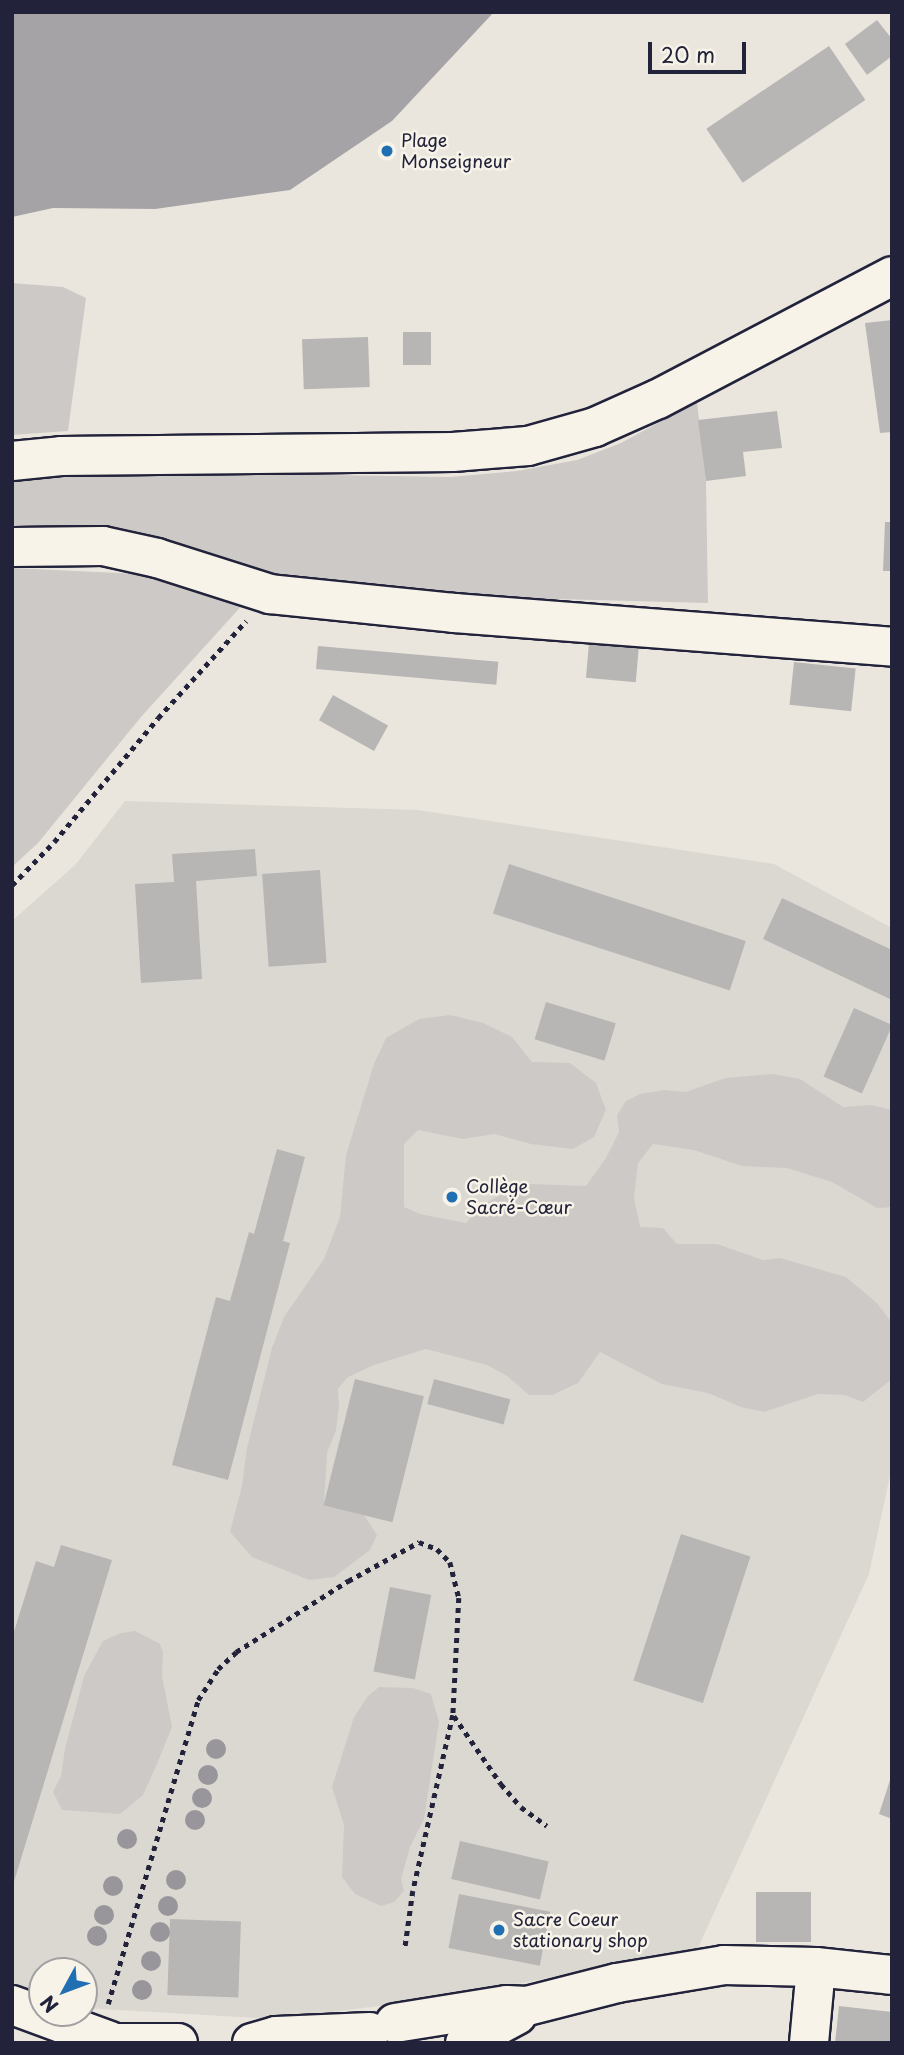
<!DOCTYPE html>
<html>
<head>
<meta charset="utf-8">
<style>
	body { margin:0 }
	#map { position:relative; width:904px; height:2055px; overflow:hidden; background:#eae6de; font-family:"Playpen Sans",sans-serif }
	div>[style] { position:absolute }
	.built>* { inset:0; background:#dbd8d2 }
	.green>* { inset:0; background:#cdc9c6 }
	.water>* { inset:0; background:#a6a3a6 }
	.building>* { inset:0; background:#b8b6b5; transform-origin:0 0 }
	.path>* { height:4.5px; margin-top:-2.25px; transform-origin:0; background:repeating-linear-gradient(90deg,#22223b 0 5px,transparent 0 10px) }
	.roads { filter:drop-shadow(2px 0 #22223b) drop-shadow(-2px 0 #22223b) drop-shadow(0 2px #22223b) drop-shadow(0 -2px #22223b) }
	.minor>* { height:38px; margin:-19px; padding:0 19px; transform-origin:19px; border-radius:19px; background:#f7f3e8 }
	.major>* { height:38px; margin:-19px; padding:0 19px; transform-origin:19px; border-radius:19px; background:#f7f3e8 }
	.trees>* { width:20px; height:20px; margin:-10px; border-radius:50%; background:#98969b }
	.dots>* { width:19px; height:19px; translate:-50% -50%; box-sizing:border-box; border:4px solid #f7f3e8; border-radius:50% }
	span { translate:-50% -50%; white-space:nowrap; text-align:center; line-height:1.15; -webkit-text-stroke:5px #f7f3e8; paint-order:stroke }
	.poi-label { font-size:18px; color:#22223b }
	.left { translate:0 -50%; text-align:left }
	.frame { position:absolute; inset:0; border:14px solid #22223b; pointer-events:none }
	.north { position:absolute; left:28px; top:1957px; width:70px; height:70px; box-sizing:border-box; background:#f7f3e8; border:2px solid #a29fa3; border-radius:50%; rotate:229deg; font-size:19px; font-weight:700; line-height:28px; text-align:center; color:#22223b }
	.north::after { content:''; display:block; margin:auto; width:24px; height:32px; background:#1f6fb2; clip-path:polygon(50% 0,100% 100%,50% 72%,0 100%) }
	.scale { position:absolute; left:648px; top:42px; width:98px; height:32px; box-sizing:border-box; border:4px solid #22223b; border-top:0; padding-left:9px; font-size:21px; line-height:24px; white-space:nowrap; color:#22223b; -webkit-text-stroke:5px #f7f3e8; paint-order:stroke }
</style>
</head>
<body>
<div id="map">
	<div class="built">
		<i style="clip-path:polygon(125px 801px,418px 810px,774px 864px,892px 928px,892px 1466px,869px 1574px,697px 1950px,437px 1999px,273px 2019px,84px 2008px,84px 1971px,42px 1971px,42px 1996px,12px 1986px,12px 921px,76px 864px)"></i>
	</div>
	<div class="green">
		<i style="clip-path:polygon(12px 283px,63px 287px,86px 298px,68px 431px,12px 435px)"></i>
		<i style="clip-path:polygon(697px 402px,706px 481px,708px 603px,435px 596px,292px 584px,168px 540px,115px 531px,12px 525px,12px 482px,26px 478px,202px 473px,450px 477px,517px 471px,577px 460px,621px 443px)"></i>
		<i style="clip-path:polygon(12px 568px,161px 575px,245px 602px,141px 717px,38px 843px,12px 867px)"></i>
		<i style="clip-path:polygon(450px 1015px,483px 1023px,512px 1037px,532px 1062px,570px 1063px,596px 1083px,606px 1110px,594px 1137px,573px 1149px,531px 1144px,494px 1134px,463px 1139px,418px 1130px,404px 1144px,404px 1207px,420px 1214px,466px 1223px,482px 1205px,506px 1192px,531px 1184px,586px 1186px,606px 1158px,619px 1132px,617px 1115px,626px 1101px,640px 1094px,665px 1090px,686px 1092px,725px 1078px,773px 1074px,800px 1079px,843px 1107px,871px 1105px,892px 1110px,892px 1207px,877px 1208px,832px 1182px,787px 1168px,742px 1166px,694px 1150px,653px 1144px,638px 1163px,634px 1198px,640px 1227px,663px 1228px,677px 1244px,717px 1244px,763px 1260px,780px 1258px,846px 1277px,876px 1302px,892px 1323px,892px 1379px,863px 1402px,845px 1395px,818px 1394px,764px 1412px,741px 1407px,708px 1393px,662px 1384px,600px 1352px,578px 1383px,552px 1395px,529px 1395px,507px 1376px,487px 1365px,426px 1349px,374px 1365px,348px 1377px,338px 1389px,339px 1406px,336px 1430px,327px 1453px,324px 1504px,364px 1515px,377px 1535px,370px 1550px,334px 1577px,309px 1580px,252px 1557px,230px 1532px,242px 1486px,247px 1448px,272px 1348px,284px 1317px,324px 1259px,340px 1217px,346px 1155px,374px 1064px,386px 1038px,419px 1019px)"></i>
		<i style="clip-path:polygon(135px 1631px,160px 1644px,163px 1652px,162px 1676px,172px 1727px,157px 1764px,143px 1795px,120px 1814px,62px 1810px,53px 1792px,61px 1776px,65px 1749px,84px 1676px,103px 1641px,121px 1633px)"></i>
		<i style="clip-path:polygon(379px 1687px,413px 1688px,431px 1694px,439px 1722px,424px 1819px,410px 1847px,401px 1879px,404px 1891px,394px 1902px,381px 1906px,355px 1894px,342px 1877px,344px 1825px,332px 1787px,354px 1717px,368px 1696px)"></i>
	</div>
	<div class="water">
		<i style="clip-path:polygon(12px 12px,494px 12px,392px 121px,290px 190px,155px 209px,53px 208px,12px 217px)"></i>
	</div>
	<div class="building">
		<i style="clip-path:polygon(877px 20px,892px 39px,892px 56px,867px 75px,845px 44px)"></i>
		<i style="left:829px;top:46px;width:65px;height:148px;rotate:56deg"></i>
		<i style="clip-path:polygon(892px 320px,892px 432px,880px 433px,865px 323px)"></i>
		<i style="left:403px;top:332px;width:28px;height:33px"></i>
		<i style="left:368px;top:337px;width:50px;height:66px;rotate:88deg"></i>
		<i style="clip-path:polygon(777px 411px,782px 448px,743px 452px,746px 476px,706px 481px,698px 420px)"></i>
		<i style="clip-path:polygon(885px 522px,892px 522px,892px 571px,883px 571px)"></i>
		<i style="left:589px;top:643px;width:50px;height:35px;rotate:5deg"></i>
		<i style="left:318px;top:646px;width:181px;height:23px;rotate:5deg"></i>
		<i style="left:794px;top:662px;width:62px;height:43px;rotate:6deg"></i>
		<i style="left:333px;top:695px;width:63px;height:29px;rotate:29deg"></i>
		<i style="clip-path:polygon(255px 849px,257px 876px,196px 881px,202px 979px,141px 983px,135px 884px,174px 882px,172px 854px)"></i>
		<i style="left:509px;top:864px;width:249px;height:52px;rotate:18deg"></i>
		<i style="left:320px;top:870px;width:93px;height:58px;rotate:86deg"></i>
		<i style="clip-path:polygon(782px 898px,892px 950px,892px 1000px,763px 939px)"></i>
		<i style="left:546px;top:1002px;width:73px;height:39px;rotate:17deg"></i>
		<i style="left:854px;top:1008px;width:42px;height:75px;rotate:24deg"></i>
		<i style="clip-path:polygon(277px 1149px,305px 1157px,283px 1241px,290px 1243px,228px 1480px,172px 1465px,216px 1297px,230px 1301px,249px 1232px,254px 1234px)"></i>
		<i style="left:355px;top:1379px;width:71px;height:130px;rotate:14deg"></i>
		<i style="left:434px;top:1379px;width:79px;height:26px;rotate:15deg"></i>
		<i style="left:681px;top:1534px;width:73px;height:154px;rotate:18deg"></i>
		<i style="clip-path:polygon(61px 1545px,112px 1560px,13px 1885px,12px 1638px,36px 1561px,54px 1567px)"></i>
		<i style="left:390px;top:1587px;width:42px;height:86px;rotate:11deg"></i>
		<i style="clip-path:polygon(891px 1777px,892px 1777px,892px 1819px,879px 1814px)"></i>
		<i style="left:460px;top:1841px;width:91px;height:39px;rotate:13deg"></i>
		<i style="left:811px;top:1892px;width:50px;height:55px;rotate:90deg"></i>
		<i style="left:459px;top:1894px;width:93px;height:55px;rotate:11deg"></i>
		<i style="left:170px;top:1919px;width:71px;height:76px;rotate:2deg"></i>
		<i style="clip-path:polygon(839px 2006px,892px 2012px,892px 2043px,835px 2043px)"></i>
	</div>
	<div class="path">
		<i style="left:12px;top:885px;width:60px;rotate:-45.7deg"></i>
		<i style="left:54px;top:842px;width:162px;rotate:-50deg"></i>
		<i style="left:158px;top:718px;width:131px;rotate:-47.8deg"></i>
		<i style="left:454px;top:1716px;width:83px;rotate:55.3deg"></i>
		<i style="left:501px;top:1784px;width:30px;rotate:49deg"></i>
		<i style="left:521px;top:1807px;width:32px;rotate:36deg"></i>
		<i style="left:108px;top:2004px;width:317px;rotate:-73.5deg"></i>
		<i style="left:198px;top:1700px;width:37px;rotate:-57deg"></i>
		<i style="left:218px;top:1669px;width:25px;rotate:-43deg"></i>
		<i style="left:236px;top:1652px;width:133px;rotate:-32.4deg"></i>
		<i style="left:348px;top:1581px;width:81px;rotate:-28.8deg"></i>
		<i style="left:419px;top:1542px;width:19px;rotate:21deg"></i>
		<i style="left:437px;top:1549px;width:18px;rotate:45deg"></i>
		<i style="left:450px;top:1562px;width:37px;rotate:76deg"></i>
		<i style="left:459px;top:1598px;width:117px;rotate:92.9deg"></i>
		<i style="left:453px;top:1715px;width:180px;rotate:102.8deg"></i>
		<i style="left:413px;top:1891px;width:59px;rotate:97.9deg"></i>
	</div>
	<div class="roads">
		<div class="minor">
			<i style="left:12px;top:461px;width:49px;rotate:-5.8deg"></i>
			<i style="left:61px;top:456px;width:392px;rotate:-0.6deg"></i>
			<i style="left:453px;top:452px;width:75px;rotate:-4.6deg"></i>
			<i style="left:528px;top:446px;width:70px;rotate:-15.8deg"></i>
			<i style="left:595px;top:427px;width:69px;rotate:-24deg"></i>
			<i style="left:658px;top:399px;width:264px;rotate:-27.7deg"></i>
			<i style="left:12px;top:2005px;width:104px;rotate:20.2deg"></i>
			<i style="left:395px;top:2023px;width:113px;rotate:-9.1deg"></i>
			<i style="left:507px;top:2005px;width:20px;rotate:3deg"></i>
			<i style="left:527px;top:2006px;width:93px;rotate:-14.3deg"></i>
			<i style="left:617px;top:1983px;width:109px;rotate:-9.5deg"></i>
			<i style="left:724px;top:1965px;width:92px;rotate:1.2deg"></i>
			<i style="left:816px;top:1967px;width:76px;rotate:6deg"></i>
			<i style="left:106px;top:2043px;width:72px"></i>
			<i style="left:252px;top:2043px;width:25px;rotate:-16deg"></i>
			<i style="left:276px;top:2036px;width:94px;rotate:-2.4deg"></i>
			<i style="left:465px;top:2043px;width:59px;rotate:-28.3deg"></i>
			<i style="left:809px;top:2043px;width:76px;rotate:-84.7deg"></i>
		</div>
		<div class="major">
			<i style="left:12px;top:547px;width:91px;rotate:-0.6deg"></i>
			<i style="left:103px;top:546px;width:55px;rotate:12.5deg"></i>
			<i style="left:157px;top:558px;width:119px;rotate:17.7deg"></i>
			<i style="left:270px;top:594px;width:185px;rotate:5.9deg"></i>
			<i style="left:454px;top:613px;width:439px;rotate:4.4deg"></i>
		</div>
	</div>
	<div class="trees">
		<i style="left:216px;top:1749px"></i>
		<i style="left:208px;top:1775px"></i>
		<i style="left:202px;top:1798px"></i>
		<i style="left:195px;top:1820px"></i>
		<i style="left:127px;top:1839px"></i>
		<i style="left:176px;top:1880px"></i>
		<i style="left:113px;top:1886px"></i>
		<i style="left:168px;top:1906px"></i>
		<i style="left:104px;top:1915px"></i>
		<i style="left:160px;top:1932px"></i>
		<i style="left:97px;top:1936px"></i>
		<i style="left:151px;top:1961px"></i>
		<i style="left:142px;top:1990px"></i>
	</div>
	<div class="dots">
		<i style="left:387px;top:151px;background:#1f6fb2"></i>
		<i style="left:452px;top:1197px;background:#1f6fb2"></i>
		<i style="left:499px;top:1930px;background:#1f6fb2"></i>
	</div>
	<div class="poi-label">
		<span class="left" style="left:401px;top:151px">Plage<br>Monseigneur</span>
		<span class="left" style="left:466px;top:1197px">Collège<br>Sacré-Cœur</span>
		<span class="left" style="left:513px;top:1930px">Sacre Coeur<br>stationary shop</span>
	</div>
	<div class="frame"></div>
	<div class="north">N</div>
	<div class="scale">20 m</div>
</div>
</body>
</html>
